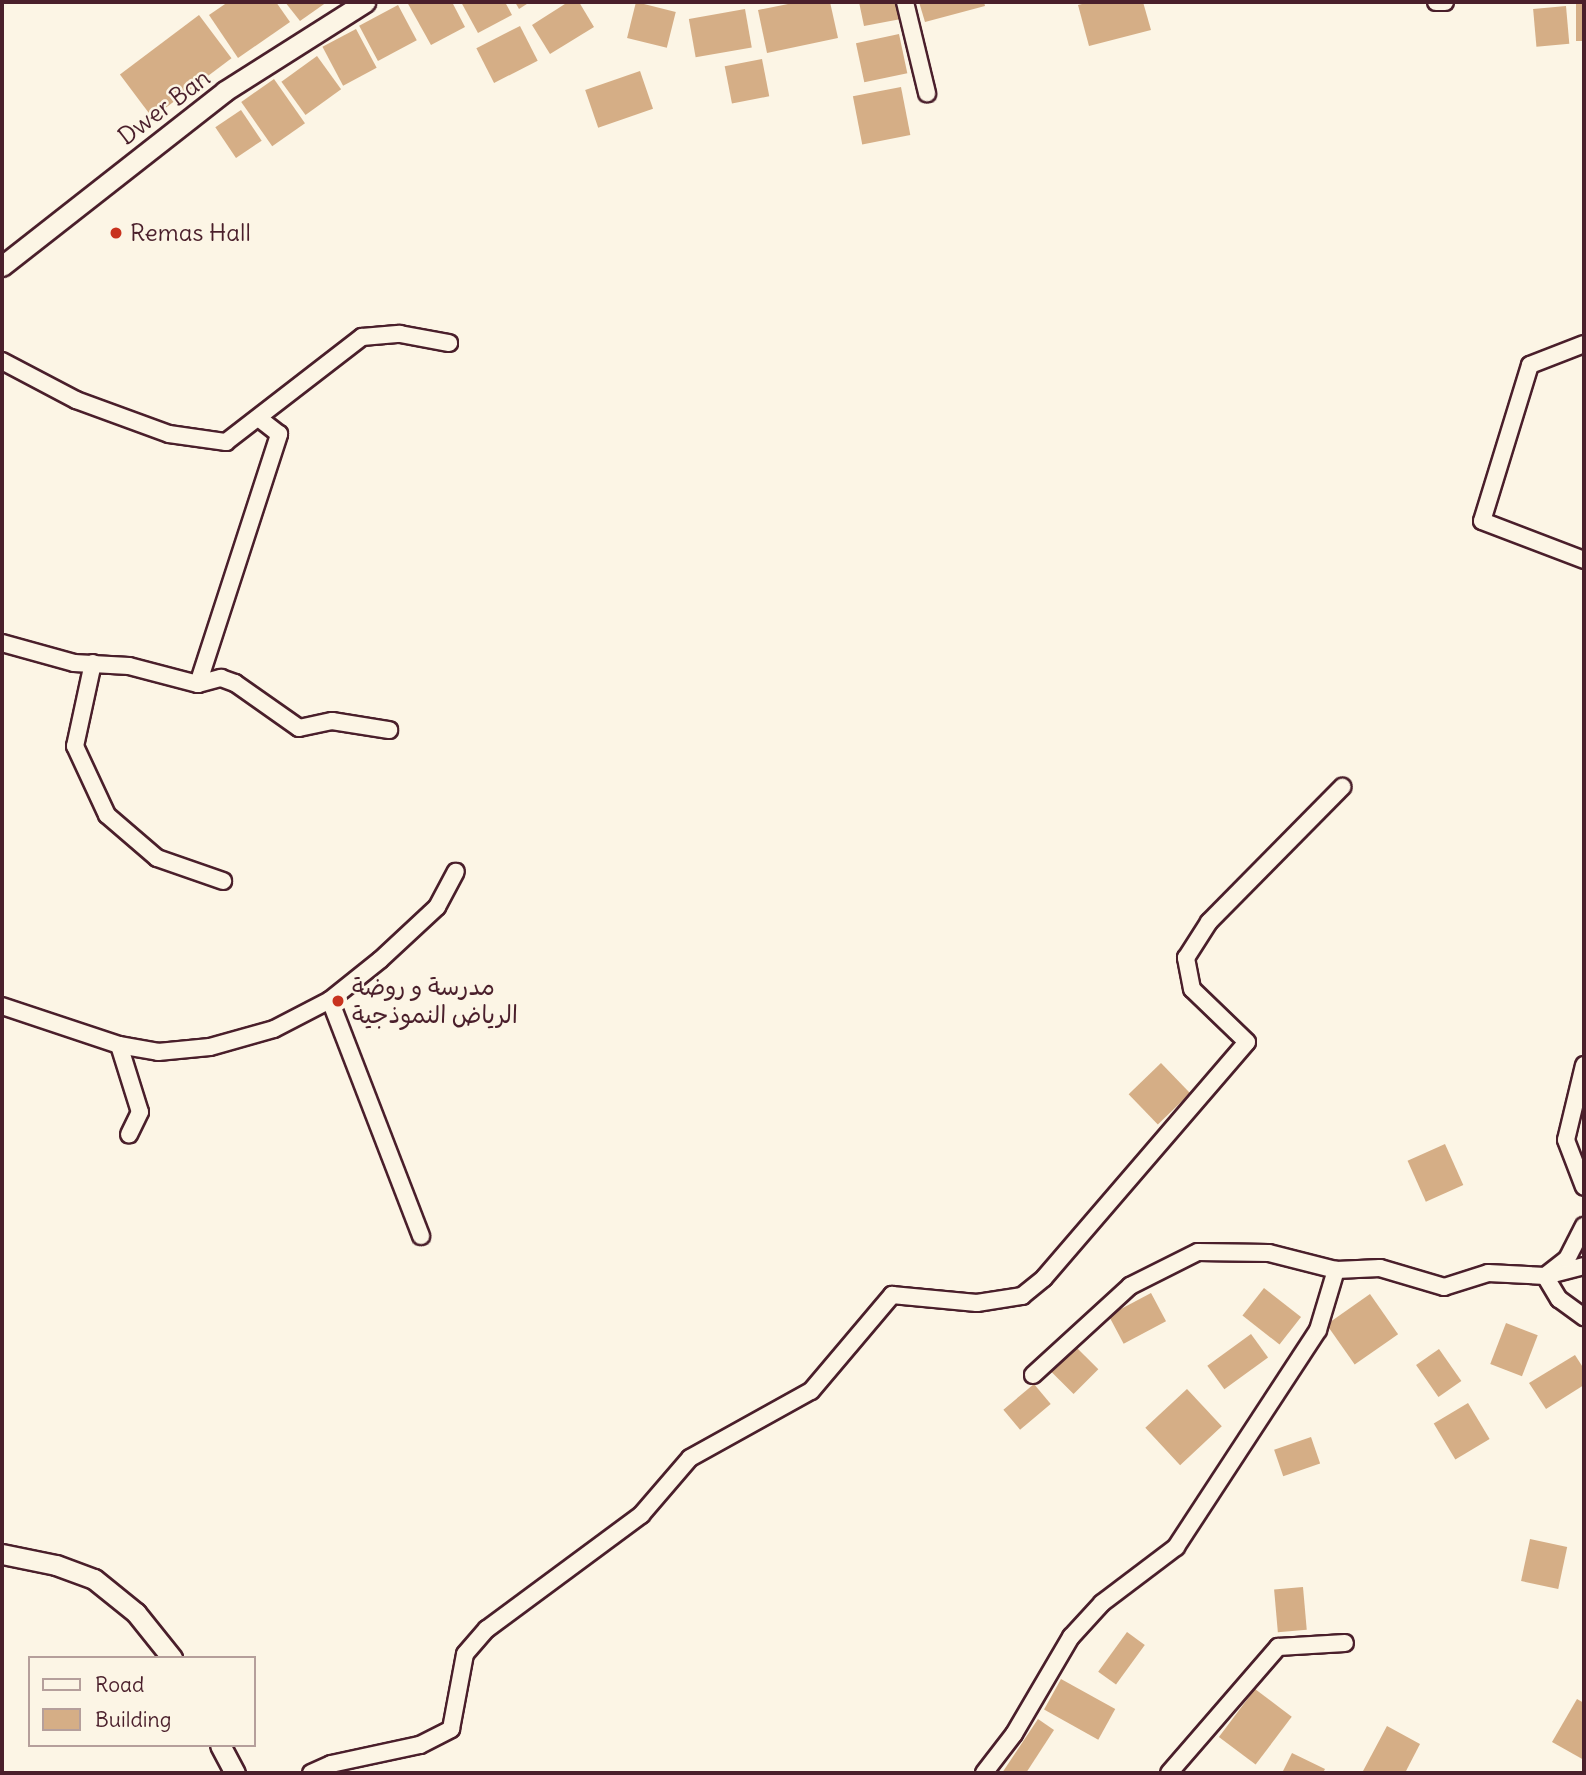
<!DOCTYPE html>
<html>
<head>
<meta charset="utf-8">
<style>
	body { margin:0 }
	#map { position:relative; width:1586px; height:1775px; overflow:hidden; background:#fcf5e5; font-family:Delius,"Playpen Sans Arabic",sans-serif }
	div>[style] { position:absolute }
	.building>* { inset:0; background:#d5ae86; transform-origin:0 0 }
	.roads { filter:drop-shadow(2px 0 #4a1f2b) drop-shadow(-2px 0 #4a1f2b) drop-shadow(0 2px #4a1f2b) drop-shadow(0 -2px #4a1f2b) }
	.minor>* { height:16px; margin:-8px; padding:0 8px; transform-origin:8px; border-radius:8px; background:#fcf5e5 }
	.tertiary>* { height:19px; margin:-9.5px; padding:0 9.5px; transform-origin:9.5px; border-radius:9.5px; background:#fcf5e5 }
	.dots>* { width:19px; height:19px; translate:-50% -50%; box-sizing:border-box; border:4px solid #fcf5e5; border-radius:50% }
	span { translate:-50% -50%; white-space:nowrap; text-align:center; line-height:1.15; -webkit-text-stroke:5px #fcf5e5; paint-order:stroke }
	.street-label { font-size:24px; color:#4a1f2b }
	.poi-label { font-size:24px; color:#4a1f2b }
	.left { translate:0 -50%; text-align:left }
	.frame { position:absolute; inset:0; border:4px solid #4a1f2b; pointer-events:none }
	.legend { position:absolute; left:28px; top:1656px; width:228px; height:91px; box-sizing:border-box; background:#fcf5e5; border:2px solid #b59f9b; margin:0; padding:9px 12px; list-style:none; font-size:21px; color:#4a1f2b }
	.legend li { display:flex; align-items:center; gap:14px; height:35px }
	.legend b { width:35px; border:2px solid #b59f9b }
</style>
</head>
<body>
<div id="map">
	<div class="building">
		<i style="clip-path:polygon(228px 2px,276px 2px,290px 22px,238px 58px,209px 15px)"></i>
		<i style="clip-path:polygon(285px 2px,327px 2px,300px 21px)"></i>
		<i style="clip-path:polygon(407px 2px,452px 2px,465px 27px,431px 45px)"></i>
		<i style="clip-path:polygon(461px 2px,505px 2px,512px 15px,478px 33px)"></i>
		<i style="clip-path:polygon(515px 2px,530px 2px,519px 9px)"></i>
		<i style="clip-path:polygon(568px 2px,579px 2px,594px 27px,550px 54px,532px 25px)"></i>
		<i style="left:636px;top:2px;width:41px;height:37px;rotate:14deg"></i>
		<i style="clip-path:polygon(798px 2px,830px 2px,838px 38px,767px 53px,758px 10px)"></i>
		<i style="clip-path:polygon(859px 2px,897px 2px,901px 19px,864px 26px)"></i>
		<i style="clip-path:polygon(919px 2px,984px 2px,985px 6px,925px 22px)"></i>
		<i style="clip-path:polygon(1090px 2px,1143px 2px,1151px 30px,1089px 46px,1078px 5px)"></i>
		<i style="left:1576px;top:2px;width:8px;height:39px"></i>
		<i style="left:398px;top:5px;width:40px;height:44px;rotate:62deg"></i>
		<i style="left:1566px;top:6px;width:38px;height:33px;rotate:85deg"></i>
		<i style="left:745px;top:9px;width:39px;height:57px;rotate:80deg"></i>
		<i style="left:199px;top:15px;width:54px;height:99px;rotate:53deg"></i>
		<i style="left:520px;top:26px;width:39px;height:49px;rotate:63deg"></i>
		<i style="left:356px;top:29px;width:44px;height:38px;rotate:62deg"></i>
		<i style="left:899px;top:34px;width:40px;height:44px;rotate:78deg"></i>
		<i style="left:317px;top:56px;width:41px;height:44px;rotate:54deg"></i>
		<i style="left:762px;top:59px;width:38px;height:38px;rotate:79deg"></i>
		<i style="left:640px;top:71px;width:40px;height:58px;rotate:71deg"></i>
		<i style="left:274px;top:79px;width:54px;height:40px;rotate:55deg"></i>
		<i style="left:901px;top:87px;width:49px;height:49px;rotate:79deg"></i>
		<i style="left:241px;top:110px;width:37px;height:31px;rotate:56deg"></i>
		<i style="left:1161px;top:1063px;width:42px;height:45px;rotate:46deg"></i>
		<i style="left:1445px;top:1144px;width:45px;height:41px;rotate:66deg"></i>
		<i style="left:1264px;top:1288px;width:47px;height:35px;rotate:38deg"></i>
		<i style="left:1151px;top:1293px;width:32px;height:48px;rotate:62deg"></i>
		<i style="left:1370px;top:1294px;width:49px;height:53px;rotate:55deg"></i>
		<i style="left:1506px;top:1323px;width:34px;height:44px;rotate:21deg"></i>
		<i style="left:1251px;top:1334px;width:29px;height:54px;rotate:54deg"></i>
		<i style="left:1075px;top:1346px;width:33px;height:35px;rotate:45deg"></i>
		<i style="left:1439px;top:1349px;width:39px;height:28px;rotate:55deg"></i>
		<i style="clip-path:polygon(1575px 1355px,1584px 1369px,1584px 1385px,1546px 1409px,1529px 1383px)"></i>
		<i style="left:1034px;top:1384px;width:26px;height:40px;rotate:50deg"></i>
		<i style="left:1187px;top:1389px;width:51px;height:57px;rotate:47deg"></i>
		<i style="left:1468px;top:1403px;width:42px;height:40px;rotate:59deg"></i>
		<i style="left:1311px;top:1437px;width:28px;height:39px;rotate:71deg"></i>
		<i style="left:1530px;top:1539px;width:38px;height:43px;rotate:12deg"></i>
		<i style="left:1303px;top:1587px;width:43px;height:29px;rotate:85deg"></i>
		<i style="left:1127px;top:1632px;width:22px;height:49px;rotate:36deg"></i>
		<i style="left:1061px;top:1679px;width:62px;height:35px;rotate:29deg"></i>
		<i style="left:1255px;top:1689px;width:46px;height:60px;rotate:37deg"></i>
		<i style="clip-path:polygon(1577px 1699px,1584px 1703px,1584px 1760px,1552px 1742px)"></i>
		<i style="clip-path:polygon(1038px 1719px,1054px 1730px,1026px 1773px,1002px 1773px)"></i>
		<i style="clip-path:polygon(1387px 1726px,1420px 1744px,1405px 1773px,1368px 1773px,1363px 1771px)"></i>
		<i style="clip-path:polygon(1292px 1753px,1325px 1769px,1323px 1773px,1282px 1773px)"></i>
	</div>
	<div class="roads">
		<div class="minor">
			<i style="left:905px;top:2px;width:94px;rotate:76.4deg"></i>
			<i style="left:1436px;top:2px;width:9px"></i>
			<i style="left:1584px;top:344px;width:58px;rotate:158.7deg"></i>
			<i style="left:1530px;top:365px;width:163px;rotate:107.1deg"></i>
			<i style="left:1482px;top:521px;width:109px;rotate:20.9deg"></i>
			<i style="left:2px;top:361px;width:84px;rotate:27.8deg"></i>
			<i style="left:76px;top:400px;width:99px;rotate:20.1deg"></i>
			<i style="left:169px;top:434px;width:58px;rotate:8deg"></i>
			<i style="left:226px;top:442px;width:172px;rotate:-37.7deg"></i>
			<i style="left:362px;top:337px;width:38px;rotate:-5deg"></i>
			<i style="left:400px;top:334px;width:50px;rotate:10.4deg"></i>
			<i style="left:2px;top:643px;width:75px;rotate:15.5deg"></i>
			<i style="left:74px;top:663px;width:55px;rotate:3.1deg"></i>
			<i style="left:129px;top:666px;width:71px;rotate:14.6deg"></i>
			<i style="left:198px;top:684px;width:263px;rotate:-72deg"></i>
			<i style="left:279px;top:434px;width:24px;rotate:-142deg"></i>
			<i style="left:93px;top:663px;width:85px;rotate:102.2deg"></i>
			<i style="left:75px;top:746px;width:76px;rotate:65.1deg"></i>
			<i style="left:107px;top:815px;width:66px;rotate:40.7deg"></i>
			<i style="left:157px;top:858px;width:70px;rotate:19.2deg"></i>
			<i style="left:198px;top:684px;width:24px;rotate:-15deg"></i>
			<i style="left:221px;top:678px;width:15px;rotate:20deg"></i>
			<i style="left:235px;top:683px;width:78px;rotate:35.1deg"></i>
			<i style="left:299px;top:728px;width:34px;rotate:-12deg"></i>
			<i style="left:332px;top:721px;width:58px;rotate:9deg"></i>
			<i style="left:330px;top:1000px;width:253px;rotate:68.9deg"></i>
			<i style="left:2px;top:1006px;width:123px;rotate:18.4deg"></i>
			<i style="left:119px;top:1045px;width:40px;rotate:10deg"></i>
			<i style="left:158px;top:1052px;width:52px;rotate:-5.5deg"></i>
			<i style="left:210px;top:1047px;width:66px;rotate:-15.7deg"></i>
			<i style="left:274px;top:1029px;width:63px;rotate:-27.4deg"></i>
			<i style="left:330px;top:1000px;width:64px;rotate:-38.7deg"></i>
			<i style="left:380px;top:960px;width:78px;rotate:-42.9deg"></i>
			<i style="left:437px;top:907px;width:40px;rotate:-62deg"></i>
			<i style="left:119px;top:1045px;width:70px;rotate:72.6deg"></i>
			<i style="left:140px;top:1112px;width:25px;rotate:116deg"></i>
			<i style="left:1584px;top:1065px;width:77px;rotate:103.5deg"></i>
			<i style="left:1566px;top:1140px;width:50px;rotate:69deg"></i>
			<i style="left:1584px;top:1266px;width:40px;rotate:165.6deg"></i>
			<i style="left:1545px;top:1276px;width:27px;rotate:59deg"></i>
			<i style="left:1559px;top:1299px;width:31px;rotate:36deg"></i>
			<i style="left:1033px;top:1375px;width:132px;rotate:-42.5deg"></i>
			<i style="left:1130px;top:1286px;width:76px;rotate:-26.6deg"></i>
			<i style="left:1198px;top:1252px;width:71px;rotate:0.8deg"></i>
			<i style="left:1269px;top:1253px;width:69px;rotate:14.2deg"></i>
			<i style="left:1336px;top:1270px;width:44px;rotate:-2.6deg"></i>
			<i style="left:1380px;top:1268px;width:67px;rotate:16.5deg"></i>
			<i style="left:1444px;top:1287px;width:46px;rotate:-17.7deg"></i>
			<i style="left:1488px;top:1273px;width:57px;rotate:3deg"></i>
			<i style="left:1545px;top:1276px;width:28px;rotate:-38deg"></i>
			<i style="left:1567px;top:1259px;width:37px;rotate:-63deg"></i>
			<i style="left:311px;top:1773px;width:22px;rotate:-24deg"></i>
			<i style="left:331px;top:1764px;width:91px;rotate:-12.1deg"></i>
			<i style="left:420px;top:1745px;width:35px;rotate:-27deg"></i>
			<i style="left:451px;top:1729px;width:76px;rotate:-79.4deg"></i>
			<i style="left:465px;top:1654px;width:33px;rotate:-49deg"></i>
			<i style="left:487px;top:1629px;width:192px;rotate:-36.5deg"></i>
			<i style="left:641px;top:1515px;width:75px;rotate:-49.3deg"></i>
			<i style="left:690px;top:1458px;width:138px;rotate:-29deg"></i>
			<i style="left:811px;top:1391px;width:126px;rotate:-49.8deg"></i>
			<i style="left:892px;top:1295px;width:85px;rotate:5.4deg"></i>
			<i style="left:977px;top:1303px;width:46px;rotate:-8.8deg"></i>
			<i style="left:1022px;top:1296px;width:28px;rotate:-39deg"></i>
			<i style="left:1044px;top:1278px;width:311px;rotate:-49.3deg"></i>
			<i style="left:1247px;top:1042px;width:76px;rotate:-136.1deg"></i>
			<i style="left:1192px;top:989px;width:32px;rotate:-101deg"></i>
			<i style="left:1186px;top:958px;width:43px;rotate:-57.4deg"></i>
			<i style="left:1209px;top:922px;width:190px;rotate:-45.4deg"></i>
			<i style="left:984px;top:1773px;width:49px;rotate:-52.4deg"></i>
			<i style="left:1014px;top:1734px;width:113px;rotate:-59.6deg"></i>
			<i style="left:1071px;top:1637px;width:46px;rotate:-47.6deg"></i>
			<i style="left:1102px;top:1603px;width:93px;rotate:-37.1deg"></i>
			<i style="left:1176px;top:1547px;width:259px;rotate:-56.8deg"></i>
			<i style="left:1318px;top:1330px;width:63px;rotate:-73.3deg"></i>
			<i style="left:1169px;top:1773px;width:167px;rotate:-49.1deg"></i>
			<i style="left:1278px;top:1647px;width:67px;rotate:-3.4deg"></i>
		</div>
		<div class="tertiary">
			<i style="left:2px;top:266px;width:283px;rotate:-38.1deg"></i>
			<i style="left:225px;top:91px;width:166px;rotate:-32.4deg"></i>
			<i style="left:2px;top:1554px;width:55px;rotate:11.5deg"></i>
			<i style="left:56px;top:1565px;width:40px;rotate:20.2deg"></i>
			<i style="left:94px;top:1579px;width:54px;rotate:39deg"></i>
			<i style="left:136px;top:1613px;width:58px;rotate:51.3deg"></i>
			<i style="left:220px;top:1745px;width:32px;rotate:62deg"></i>
		</div>
	</div>
	<div class="dots">
		<i style="left:116px;top:233px;background:#c8321e"></i>
		<i style="left:338px;top:1001px;background:#c8321e"></i>
	</div>
	<div class="street-label">
		<span style="left:164px;top:107px;rotate:-37deg">Dwer Ban</span>
	</div>
	<div class="poi-label">
		<span class="left" style="left:130px;top:233px">Remas Hall</span>
		<span class="left" style="left:352px;top:1001px">مدرسة و روضة<br>الرياض النموذجية</span>
	</div>
	<div class="frame"></div>
	<ul class="legend">
	<li><b style="height:9px;background:#fcf5e5"></b>Road</li>
	<li><b style="height:19px;background:#d5ae86"></b>Building</li>
	</ul>
</div>
</body>
</html>
